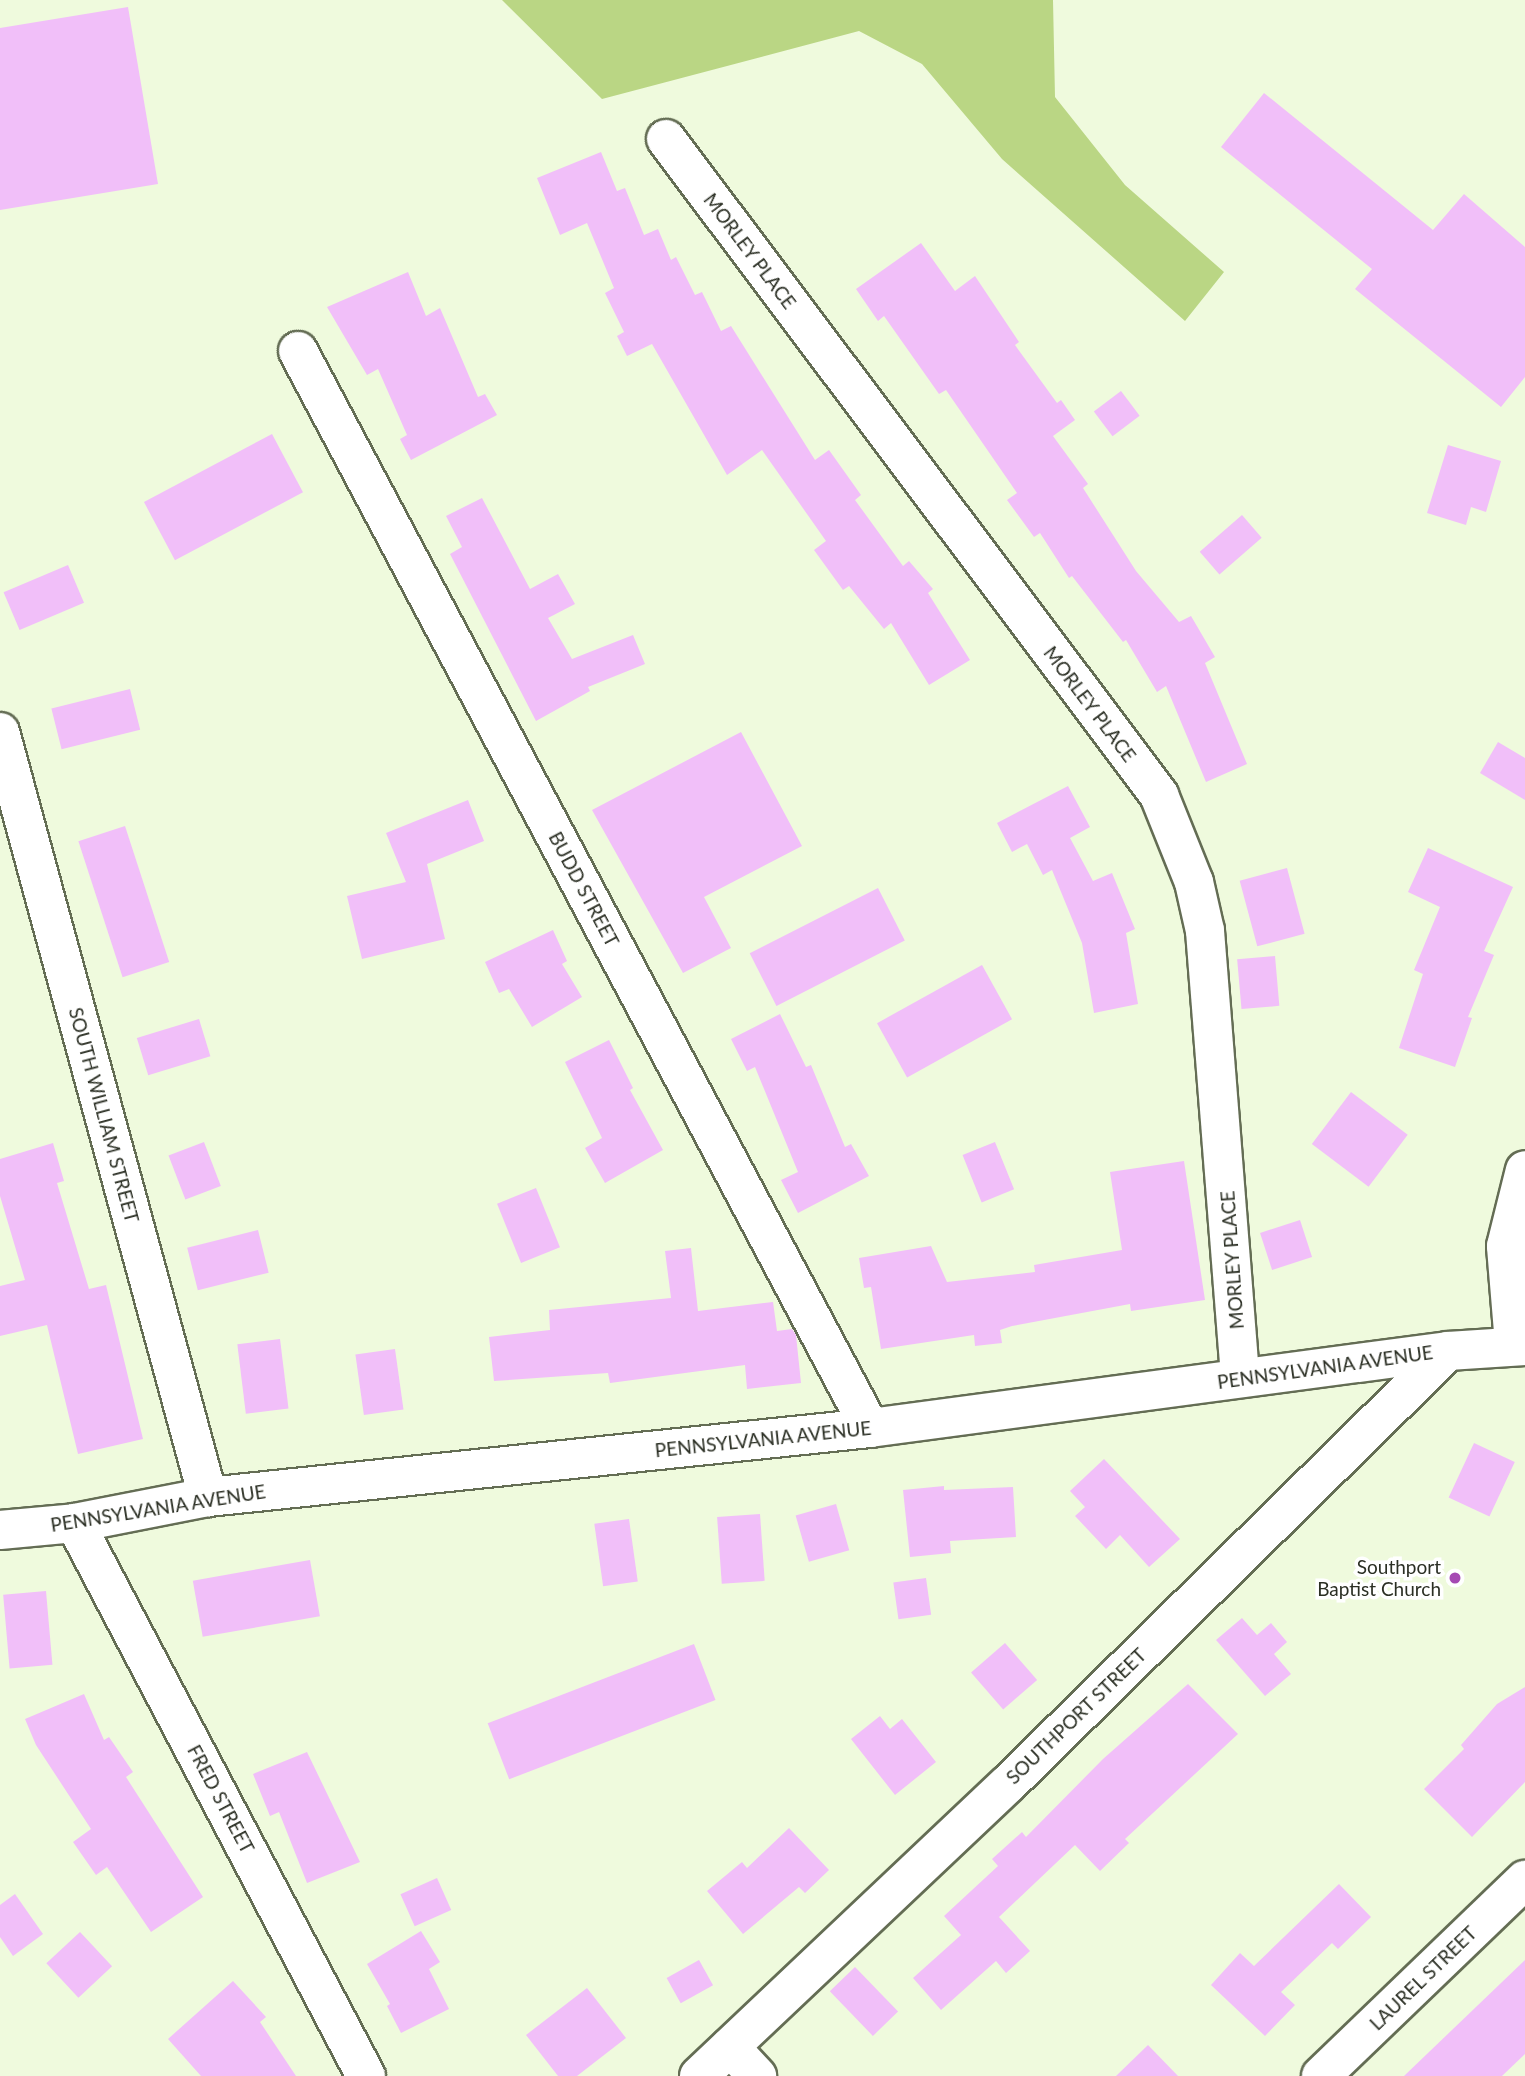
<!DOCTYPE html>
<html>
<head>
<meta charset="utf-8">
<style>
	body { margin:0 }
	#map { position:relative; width:1525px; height:2076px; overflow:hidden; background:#effadd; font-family:Lato,sans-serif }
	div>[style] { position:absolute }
	.green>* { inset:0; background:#bad684 }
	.building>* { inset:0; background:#f1bff9; transform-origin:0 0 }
	.roads { filter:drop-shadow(2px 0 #646d54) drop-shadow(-2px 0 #646d54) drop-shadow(0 2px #646d54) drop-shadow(0 -2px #646d54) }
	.minor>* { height:38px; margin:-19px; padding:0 19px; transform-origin:19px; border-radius:19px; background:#fff }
	.major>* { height:38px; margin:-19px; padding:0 19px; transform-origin:19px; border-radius:19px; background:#fff }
	.dots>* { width:19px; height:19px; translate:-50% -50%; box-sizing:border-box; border:4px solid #fff; border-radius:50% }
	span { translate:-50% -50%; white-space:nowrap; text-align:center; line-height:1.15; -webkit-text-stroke:7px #fff; paint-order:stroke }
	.street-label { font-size:19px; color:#2b2f24 }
	.poi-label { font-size:19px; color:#2b2f24 }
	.right { translate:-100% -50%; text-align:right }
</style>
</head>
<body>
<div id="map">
	<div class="green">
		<i style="clip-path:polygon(502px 0,1053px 0,1055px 97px,1125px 185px,1224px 272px,1185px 321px,1002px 159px,922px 64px,859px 31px,602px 99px)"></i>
	</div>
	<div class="building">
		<i style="clip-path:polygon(128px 7px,158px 184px,0 210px,0 28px)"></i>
		<i style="clip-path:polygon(1264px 93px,1433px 230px,1464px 194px,1525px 247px,1525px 377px,1501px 407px,1355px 289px,1372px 269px,1221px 147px)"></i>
		<i style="clip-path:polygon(601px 152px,617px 191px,625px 188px,644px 235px,658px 229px,671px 260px,676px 257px,695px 295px,702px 292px,721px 331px,731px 326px,815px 460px,829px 450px,861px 495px,855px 500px,903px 566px,909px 561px,933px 589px,928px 593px,970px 660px,929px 685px,891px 623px,884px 629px,849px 586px,843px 590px,814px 550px,826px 541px,762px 450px,727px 475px,652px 344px,627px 356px,617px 336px,624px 332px,605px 293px,614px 288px,587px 223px,560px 235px,537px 178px)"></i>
		<i style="clip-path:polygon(921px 243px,955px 291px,975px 276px,1019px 342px,1015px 345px,1057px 403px,1061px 400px,1075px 420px,1053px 436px,1088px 484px,1083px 488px,1136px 571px,1179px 622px,1191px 616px,1215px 657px,1205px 663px,1247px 764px,1206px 782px,1166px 686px,1157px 692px,1126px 640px,1123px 642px,1072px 576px,1069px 578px,1040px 533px,1034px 537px,1007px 500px,1017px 493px,946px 390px,939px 394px,884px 316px,878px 321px,856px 289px)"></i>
		<i style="clip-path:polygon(408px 272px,426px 316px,440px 308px,478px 397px,485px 394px,497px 415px,411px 460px,400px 439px,407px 435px,378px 369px,367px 375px,327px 307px)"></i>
		<i style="left:1121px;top:391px;width:31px;height:34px;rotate:53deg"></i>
		<i style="left:272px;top:434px;width:66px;height:145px;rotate:62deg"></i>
		<i style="clip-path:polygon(1448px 445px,1501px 461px,1486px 512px,1471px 507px,1466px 525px,1427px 513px)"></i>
		<i style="clip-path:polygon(482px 498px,530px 589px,558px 574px,575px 604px,548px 618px,572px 659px,633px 635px,645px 664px,588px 687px,590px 691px,536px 721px,450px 554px,462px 547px,446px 516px)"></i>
		<i style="left:1242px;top:515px;width:30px;height:56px;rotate:49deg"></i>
		<i style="left:68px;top:565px;width:41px;height:70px;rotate:67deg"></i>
		<i style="left:130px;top:689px;width:42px;height:81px;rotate:76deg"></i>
		<i style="clip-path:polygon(741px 732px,802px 846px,704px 897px,731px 948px,683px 973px,592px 810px)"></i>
		<i style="clip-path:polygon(1498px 742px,1525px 758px,1525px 800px,1480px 773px)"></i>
		<i style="clip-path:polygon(1068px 786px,1090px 827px,1070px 838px,1093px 881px,1112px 873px,1135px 929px,1126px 933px,1138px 1004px,1094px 1013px,1082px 943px,1052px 870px,1043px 875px,1027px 844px,1012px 852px,997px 823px)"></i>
		<i style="clip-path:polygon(468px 800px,484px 841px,427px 864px,445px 939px,362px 959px,347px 896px,406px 882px,386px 833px)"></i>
		<i style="left:125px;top:826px;width:143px;height:49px;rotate:72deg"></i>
		<i style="clip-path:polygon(1428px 848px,1513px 887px,1484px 951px,1494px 955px,1468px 1017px,1472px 1018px,1455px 1067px,1399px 1048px,1423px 974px,1414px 970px,1440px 907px,1408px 892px)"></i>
		<i style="left:1287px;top:868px;width:68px;height:49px;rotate:75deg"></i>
		<i style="left:878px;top:888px;width:59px;height:144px;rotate:63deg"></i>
		<i style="clip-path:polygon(553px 930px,567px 961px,562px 964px,582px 997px,532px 1027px,509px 989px,499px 993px,485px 962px)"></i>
		<i style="left:1275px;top:956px;width:50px;height:38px;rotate:85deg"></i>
		<i style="left:982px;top:965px;width:62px;height:120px;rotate:61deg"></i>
		<i style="clip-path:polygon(780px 1014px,806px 1067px,811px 1065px,845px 1147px,851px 1144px,869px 1176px,798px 1213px,781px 1180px,798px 1172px,755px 1067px,747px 1071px,731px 1039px)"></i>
		<i style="left:199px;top:1019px;width:39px;height:65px;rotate:73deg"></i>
		<i style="clip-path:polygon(609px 1040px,633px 1088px,630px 1090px,663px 1150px,605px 1183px,585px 1148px,602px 1138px,565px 1062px)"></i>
		<i style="left:1351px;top:1092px;width:71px;height:65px;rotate:37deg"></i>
		<i style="left:204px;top:1142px;width:47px;height:38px;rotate:69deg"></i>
		<i style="left:995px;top:1142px;width:51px;height:35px;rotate:68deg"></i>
		<i style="clip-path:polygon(53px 1143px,64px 1181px,57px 1183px,89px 1289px,106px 1285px,143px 1439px,78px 1454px,47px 1325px,0 1336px,0 1286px,25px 1280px,0 1196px,0 1159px)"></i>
		<i style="clip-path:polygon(1184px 1161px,1205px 1300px,1131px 1311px,1130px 1304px,1012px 1326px,1000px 1330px,1002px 1343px,975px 1346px,974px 1335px,881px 1349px,871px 1287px,864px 1288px,859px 1258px,931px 1246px,947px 1282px,1035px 1272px,1034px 1265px,1122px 1250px,1110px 1172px)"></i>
		<i style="left:536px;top:1188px;width:64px;height:42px;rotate:68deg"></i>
		<i style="left:1300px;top:1220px;width:39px;height:42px;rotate:72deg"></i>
		<i style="left:258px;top:1230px;width:44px;height:73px;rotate:76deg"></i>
		<i style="clip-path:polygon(691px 1248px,698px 1311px,773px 1302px,777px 1331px,792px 1329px,796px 1335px,801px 1383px,747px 1389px,745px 1365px,610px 1383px,608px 1373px,494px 1381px,489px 1337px,550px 1330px,549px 1310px,671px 1298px,665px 1251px)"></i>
		<i style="left:280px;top:1339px;width:70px;height:43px;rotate:83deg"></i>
		<i style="left:395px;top:1349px;width:61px;height:40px;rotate:82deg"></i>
		<i style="left:1474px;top:1443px;width:45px;height:60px;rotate:25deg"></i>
		<i style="clip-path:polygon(1104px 1459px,1180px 1539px,1149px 1567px,1120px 1535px,1106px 1549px,1075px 1516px,1085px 1507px,1070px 1491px)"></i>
		<i style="clip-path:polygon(944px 1486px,944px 1490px,1013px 1487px,1016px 1537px,950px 1541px,951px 1553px,910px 1557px,903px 1490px)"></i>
		<i style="left:836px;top:1504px;width:48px;height:42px;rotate:74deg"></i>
		<i style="left:760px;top:1514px;width:67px;height:43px;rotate:86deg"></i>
		<i style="left:629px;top:1519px;width:63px;height:35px;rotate:82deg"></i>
		<i style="left:310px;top:1560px;width:57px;height:119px;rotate:80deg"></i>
		<i style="left:926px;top:1578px;width:37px;height:33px;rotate:82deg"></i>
		<i style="left:46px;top:1591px;width:74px;height:43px;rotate:85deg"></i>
		<i style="clip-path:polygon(1242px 1618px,1257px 1635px,1271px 1623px,1287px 1642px,1274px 1654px,1291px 1674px,1265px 1696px,1216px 1640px)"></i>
		<i style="left:1005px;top:1643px;width:49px;height:45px;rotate:49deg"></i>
		<i style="left:694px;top:1644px;width:60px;height:221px;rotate:69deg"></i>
		<i style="clip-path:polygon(1188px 1684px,1238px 1734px,1125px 1839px,1129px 1843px,1100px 1871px,1075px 1845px,999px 1917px,1030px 1951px,1006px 1973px,996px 1961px,941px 2010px,913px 1978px,961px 1935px,944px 1916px,998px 1866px,992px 1859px,1022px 1832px,1026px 1837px,1103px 1759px)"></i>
		<i style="clip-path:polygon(1525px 1687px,1525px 1782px,1472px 1837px,1424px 1789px,1464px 1749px,1461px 1745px,1497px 1704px)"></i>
		<i style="clip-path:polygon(84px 1694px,104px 1740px,109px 1737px,133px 1772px,126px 1777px,203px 1897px,151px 1932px,107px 1867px,96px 1875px,73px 1842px,91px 1829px,36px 1745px,25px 1719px)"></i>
		<i style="clip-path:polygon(880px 1716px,890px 1729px,902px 1719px,936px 1762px,895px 1795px,851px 1739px)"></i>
		<i style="clip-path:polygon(307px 1752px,360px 1862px,307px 1883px,279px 1812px,270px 1816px,253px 1774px)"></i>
		<i style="clip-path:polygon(789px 1828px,829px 1870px,805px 1893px,799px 1887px,743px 1934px,707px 1891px,742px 1862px,747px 1868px)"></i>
		<i style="left:437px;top:1878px;width:35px;height:40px;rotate:66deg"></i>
		<i style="clip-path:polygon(1339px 1884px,1371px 1917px,1338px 1949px,1332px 1943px,1281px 1992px,1295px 2005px,1265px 2036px,1211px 1985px,1240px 1953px,1254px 1966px)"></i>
		<i style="clip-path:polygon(15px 1894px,43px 1934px,13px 1956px,0 1937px,0 1905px)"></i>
		<i style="clip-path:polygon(421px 1931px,440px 1962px,429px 1969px,449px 2009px,401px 2033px,387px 2006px,390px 2004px,367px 1964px)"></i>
		<i style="left:80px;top:1932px;width:47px;height:46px;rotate:47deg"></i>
		<i style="left:699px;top:1960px;width:29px;height:37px;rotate:61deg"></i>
		<i style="clip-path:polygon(1525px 1960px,1525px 2054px,1502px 2076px,1404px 2076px)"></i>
		<i style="left:855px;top:1967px;width:62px;height:35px;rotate:46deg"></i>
		<i style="clip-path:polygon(233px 1981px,266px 2017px,260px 2022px,296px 2076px,201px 2076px,168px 2039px)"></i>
		<i style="clip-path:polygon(587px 1988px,626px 2038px,577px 2076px,558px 2076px,526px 2035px)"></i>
		<i style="clip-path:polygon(1148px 2045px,1178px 2076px,1116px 2076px)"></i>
	</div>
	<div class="roads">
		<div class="minor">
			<i style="left:666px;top:139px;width:821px;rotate:53.07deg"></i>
			<i style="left:1159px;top:795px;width:94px;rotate:68.1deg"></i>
			<i style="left:1194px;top:882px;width:50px;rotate:77.3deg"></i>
			<i style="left:1205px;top:931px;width:448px;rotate:85.5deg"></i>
			<i style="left:298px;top:351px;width:1219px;rotate:62.03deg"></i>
			<i style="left:0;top:732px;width:793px;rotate:74.79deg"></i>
			<i style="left:1514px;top:1344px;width:98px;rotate:-94.7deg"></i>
			<i style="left:1506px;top:1246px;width:78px;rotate:-76deg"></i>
			<i style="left:75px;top:1523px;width:625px;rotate:62.25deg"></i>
			<i style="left:730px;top:2047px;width:40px;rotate:47deg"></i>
			<i style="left:699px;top:2076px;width:425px;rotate:-43.4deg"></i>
			<i style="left:1008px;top:1784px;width:617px;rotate:-44.54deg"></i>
			<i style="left:1321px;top:2076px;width:283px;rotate:-43.9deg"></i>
		</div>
		<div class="major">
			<i style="left:0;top:1530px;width:75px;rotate:-5.3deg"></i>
			<i style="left:75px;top:1523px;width:136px;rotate:-11.1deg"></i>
			<i style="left:208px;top:1497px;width:666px;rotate:-5.95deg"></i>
			<i style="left:870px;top:1428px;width:583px;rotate:-7.59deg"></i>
			<i style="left:1448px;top:1351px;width:77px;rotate:-3.7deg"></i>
		</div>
	</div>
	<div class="dots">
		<i style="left:1455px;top:1578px;background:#a549b3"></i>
	</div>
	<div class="street-label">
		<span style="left:750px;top:251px;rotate:53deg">MORLEY PLACE</span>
		<span style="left:1090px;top:704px;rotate:53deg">MORLEY PLACE</span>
		<span style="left:584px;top:889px;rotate:62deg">BUDD STREET</span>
		<span style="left:104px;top:1115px;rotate:75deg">SOUTH WILLIAM STREET</span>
		<span style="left:1232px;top:1260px;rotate:-94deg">MORLEY PLACE</span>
		<span style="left:1325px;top:1367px;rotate:-8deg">PENNSYLVANIA AVENUE</span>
		<span style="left:763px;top:1439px;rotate:-6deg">PENNSYLVANIA AVENUE</span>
		<span style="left:158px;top:1508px;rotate:-9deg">PENNSYLVANIA AVENUE</span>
		<span style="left:1076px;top:1716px;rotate:-44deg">SOUTHPORT STREET</span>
		<span style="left:221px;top:1799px;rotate:62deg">FRED STREET</span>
		<span style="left:1423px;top:1978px;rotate:-44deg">LAUREL STREET</span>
	</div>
	<div class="poi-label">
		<span class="right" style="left:1441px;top:1578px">Southport<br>Baptist Church</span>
	</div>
</div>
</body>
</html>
